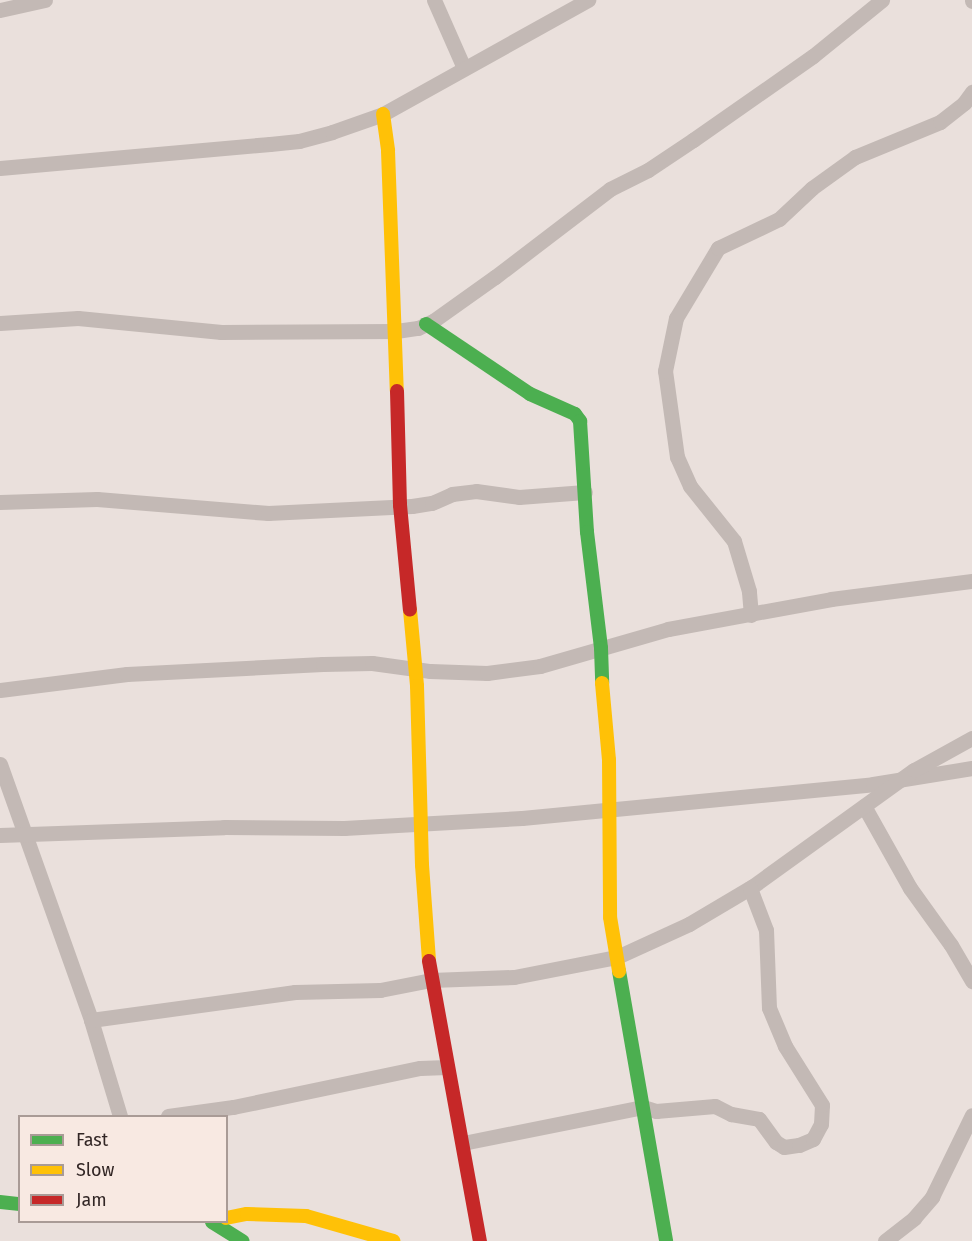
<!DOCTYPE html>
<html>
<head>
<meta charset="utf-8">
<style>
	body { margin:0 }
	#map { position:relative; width:972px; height:1241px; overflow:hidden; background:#eae0dc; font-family:"Fira Sans",sans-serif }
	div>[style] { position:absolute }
	.street>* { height:15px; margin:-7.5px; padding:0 7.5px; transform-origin:7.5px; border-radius:7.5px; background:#c3b9b5 }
	.fast>* { height:14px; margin:-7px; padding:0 7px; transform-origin:7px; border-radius:7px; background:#4caf50 }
	.slow>* { height:14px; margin:-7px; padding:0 7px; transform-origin:7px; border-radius:7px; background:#ffc107 }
	.jam>* { height:14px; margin:-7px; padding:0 7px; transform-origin:7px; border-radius:7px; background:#c62828 }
	span { translate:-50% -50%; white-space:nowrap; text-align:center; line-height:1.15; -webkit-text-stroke:6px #f8e9e2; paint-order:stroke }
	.legend { position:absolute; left:18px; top:1115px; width:210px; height:108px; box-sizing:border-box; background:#f8e9e2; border:2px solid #a99b96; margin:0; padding:8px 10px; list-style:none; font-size:18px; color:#322625 }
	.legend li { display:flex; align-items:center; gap:12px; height:30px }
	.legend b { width:30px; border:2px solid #a99b96 }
</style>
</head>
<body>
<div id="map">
	<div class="street">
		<i style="left:434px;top:0;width:74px;rotate:66.2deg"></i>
		<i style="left:972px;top:0;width:1px;rotate:90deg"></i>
		<i style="left:0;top:10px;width:46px;rotate:-12.5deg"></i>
		<i style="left:0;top:168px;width:271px;rotate:-5.1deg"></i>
		<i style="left:270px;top:144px;width:29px;rotate:-6deg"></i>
		<i style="left:299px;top:141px;width:34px;rotate:-15deg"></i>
		<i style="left:332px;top:132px;width:54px;rotate:-19.4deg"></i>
		<i style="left:383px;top:114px;width:235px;rotate:-29.1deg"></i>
		<i style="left:0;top:323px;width:78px;rotate:-3.7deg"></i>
		<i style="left:78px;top:318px;width:144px;rotate:5.6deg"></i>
		<i style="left:221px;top:332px;width:175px;rotate:-0.3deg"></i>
		<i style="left:396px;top:331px;width:22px;rotate:-8deg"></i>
		<i style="left:418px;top:328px;width:17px;rotate:-25deg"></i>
		<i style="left:433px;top:321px;width:76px;rotate:-35.4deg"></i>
		<i style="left:495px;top:277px;width:145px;rotate:-37.4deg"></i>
		<i style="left:610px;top:189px;width:42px;rotate:-26.6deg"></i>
		<i style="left:648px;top:170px;width:54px;rotate:-33.7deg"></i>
		<i style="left:693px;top:140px;width:146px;rotate:-35deg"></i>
		<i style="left:813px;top:56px;width:89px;rotate:-39.1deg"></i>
		<i style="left:0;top:502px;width:97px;rotate:-1.8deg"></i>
		<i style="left:97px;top:499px;width:172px;rotate:4.7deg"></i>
		<i style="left:268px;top:513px;width:144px;rotate:-2.8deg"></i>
		<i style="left:412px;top:506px;width:20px;rotate:-9deg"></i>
		<i style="left:432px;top:503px;width:22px;rotate:-24deg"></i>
		<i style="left:452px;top:494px;width:24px;rotate:-7deg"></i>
		<i style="left:476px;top:491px;width:43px;rotate:7.9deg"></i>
		<i style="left:519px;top:497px;width:66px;rotate:-4.3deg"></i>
		<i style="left:751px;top:615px;width:24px;rotate:-95deg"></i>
		<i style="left:749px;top:591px;width:52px;rotate:-106.7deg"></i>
		<i style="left:734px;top:541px;width:70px;rotate:-128.7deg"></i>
		<i style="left:690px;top:486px;width:32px;rotate:-114deg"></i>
		<i style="left:677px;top:457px;width:87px;rotate:-97.9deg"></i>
		<i style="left:665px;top:371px;width:54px;rotate:-78.3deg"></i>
		<i style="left:676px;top:318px;width:82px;rotate:-59deg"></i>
		<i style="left:718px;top:248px;width:68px;rotate:-25.4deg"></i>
		<i style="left:779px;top:219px;width:45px;rotate:-43.2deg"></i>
		<i style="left:812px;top:188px;width:53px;rotate:-35.8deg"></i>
		<i style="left:855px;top:157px;width:92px;rotate:-22.4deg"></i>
		<i style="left:940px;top:122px;width:31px;rotate:-38deg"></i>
		<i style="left:964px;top:103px;width:14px;rotate:-54deg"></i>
		<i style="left:0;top:690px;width:128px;rotate:-7.2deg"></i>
		<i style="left:127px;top:674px;width:196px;rotate:-2.9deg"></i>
		<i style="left:323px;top:664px;width:49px;rotate:-1.2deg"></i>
		<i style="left:372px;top:663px;width:59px;rotate:7.9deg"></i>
		<i style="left:430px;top:671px;width:57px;rotate:2deg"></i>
		<i style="left:487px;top:673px;width:53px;rotate:-7.5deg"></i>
		<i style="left:540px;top:666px;width:133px;rotate:-16.1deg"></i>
		<i style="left:668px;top:629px;width:166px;rotate:-10.4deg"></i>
		<i style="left:831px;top:599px;width:142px;rotate:-7.3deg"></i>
		<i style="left:0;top:764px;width:272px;rotate:70.4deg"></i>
		<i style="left:91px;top:1020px;width:100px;rotate:73.2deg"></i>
		<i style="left:864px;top:806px;width:94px;rotate:60.7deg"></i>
		<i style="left:910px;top:888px;width:70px;rotate:54.3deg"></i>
		<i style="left:951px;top:945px;width:42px;rotate:59.7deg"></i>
		<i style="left:0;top:835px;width:224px;rotate:-2deg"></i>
		<i style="left:224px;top:827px;width:120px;rotate:0.5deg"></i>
		<i style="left:344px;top:828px;width:178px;rotate:-3.2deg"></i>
		<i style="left:522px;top:818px;width:353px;rotate:-5.5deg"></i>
		<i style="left:873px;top:784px;width:100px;rotate:-9.2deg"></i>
		<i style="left:91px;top:1020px;width:206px;rotate:-7.8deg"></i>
		<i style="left:295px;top:992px;width:85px;rotate:-1.3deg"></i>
		<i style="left:380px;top:990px;width:52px;rotate:-11.1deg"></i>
		<i style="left:431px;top:980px;width:83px;rotate:-2.1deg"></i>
		<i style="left:514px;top:977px;width:105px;rotate:-11deg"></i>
		<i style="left:617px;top:957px;width:79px;rotate:-24.6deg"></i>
		<i style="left:689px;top:924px;width:74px;rotate:-30.7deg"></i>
		<i style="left:753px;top:886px;width:198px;rotate:-35.8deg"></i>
		<i style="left:914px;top:770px;width:66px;rotate:-28.9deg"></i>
		<i style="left:168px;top:1116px;width:66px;rotate:-7.9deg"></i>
		<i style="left:233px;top:1107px;width:191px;rotate:-11.8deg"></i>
		<i style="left:420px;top:1068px;width:27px;rotate:-2deg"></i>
		<i style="left:463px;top:1143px;width:184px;rotate:-11.3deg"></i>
		<i style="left:643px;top:1107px;width:14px;rotate:17deg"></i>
		<i style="left:656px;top:1111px;width:59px;rotate:-4.8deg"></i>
		<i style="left:715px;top:1106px;width:18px;rotate:27deg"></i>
		<i style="left:731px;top:1114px;width:28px;rotate:10deg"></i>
		<i style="left:759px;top:1119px;width:29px;rotate:54deg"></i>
		<i style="left:776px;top:1142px;width:9px;rotate:32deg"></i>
		<i style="left:784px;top:1147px;width:15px;rotate:-8deg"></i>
		<i style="left:799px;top:1145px;width:15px;rotate:-23deg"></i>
		<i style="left:813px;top:1139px;width:17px;rotate:-62deg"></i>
		<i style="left:821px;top:1124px;width:19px;rotate:-87deg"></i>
		<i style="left:822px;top:1105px;width:70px;rotate:-122.1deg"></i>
		<i style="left:785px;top:1046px;width:41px;rotate:-112.8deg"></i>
		<i style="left:769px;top:1008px;width:78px;rotate:-92.2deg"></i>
		<i style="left:766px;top:930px;width:45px;rotate:-110.9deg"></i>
		<i style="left:885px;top:1241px;width:37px;rotate:-38deg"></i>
		<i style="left:914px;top:1218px;width:28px;rotate:-49deg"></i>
		<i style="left:932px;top:1197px;width:91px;rotate:-64deg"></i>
	</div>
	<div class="fast">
		<i style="left:426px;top:324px;width:125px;rotate:33.9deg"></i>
		<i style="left:530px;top:394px;width:49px;rotate:24deg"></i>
		<i style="left:575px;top:414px;width:9px;rotate:54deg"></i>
		<i style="left:580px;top:421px;width:111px;rotate:86.4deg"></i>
		<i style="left:587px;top:532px;width:117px;rotate:83.1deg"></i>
		<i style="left:601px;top:648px;width:35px;rotate:88deg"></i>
		<i style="left:619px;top:971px;width:274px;rotate:80.1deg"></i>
		<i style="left:0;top:1202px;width:20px;rotate:6deg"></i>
		<i style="left:212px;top:1222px;width:36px;rotate:32deg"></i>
	</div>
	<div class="slow">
		<i style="left:383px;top:114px;width:37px;rotate:82deg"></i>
		<i style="left:388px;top:151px;width:240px;rotate:87.9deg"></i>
		<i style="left:410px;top:610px;width:76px;rotate:84.7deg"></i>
		<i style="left:417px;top:686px;width:179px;rotate:88.4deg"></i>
		<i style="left:422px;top:865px;width:96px;rotate:85.8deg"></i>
		<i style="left:602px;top:683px;width:77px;rotate:84.8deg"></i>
		<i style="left:609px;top:760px;width:157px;rotate:89.6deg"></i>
		<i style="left:610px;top:917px;width:55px;rotate:80.5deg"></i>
		<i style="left:226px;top:1218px;width:21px;rotate:-11deg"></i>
		<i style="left:247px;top:1214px;width:59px;rotate:1.9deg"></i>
		<i style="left:306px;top:1216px;width:91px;rotate:16deg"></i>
	</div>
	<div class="jam">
		<i style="left:397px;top:391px;width:114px;rotate:88.5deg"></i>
		<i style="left:400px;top:505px;width:105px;rotate:84.6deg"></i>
		<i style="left:429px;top:961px;width:285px;rotate:79.7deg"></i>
	</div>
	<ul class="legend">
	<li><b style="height:8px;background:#4caf50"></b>Fast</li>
	<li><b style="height:8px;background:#ffc107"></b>Slow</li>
	<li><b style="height:8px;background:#c62828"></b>Jam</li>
	</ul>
</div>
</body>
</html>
